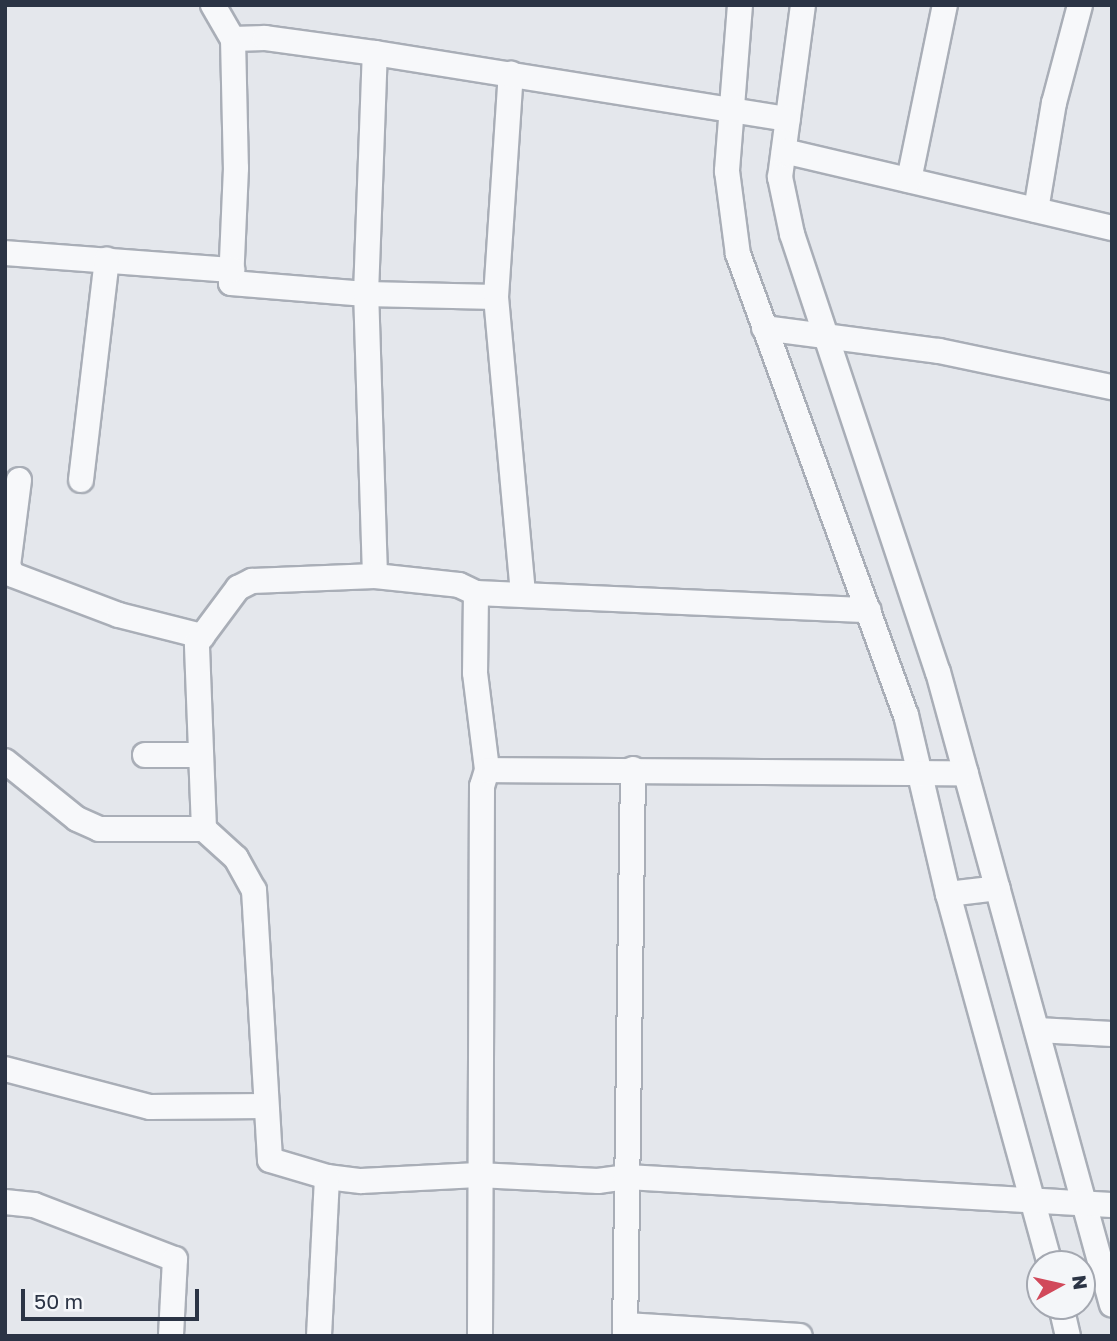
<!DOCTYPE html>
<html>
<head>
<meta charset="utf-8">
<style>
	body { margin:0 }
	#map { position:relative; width:1117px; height:1341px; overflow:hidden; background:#e4e7ec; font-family:"Golos Text",sans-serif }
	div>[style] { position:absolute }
	.roads { filter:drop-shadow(2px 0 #a9aeb7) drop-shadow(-2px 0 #a9aeb7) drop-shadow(0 2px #a9aeb7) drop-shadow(0 -2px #a9aeb7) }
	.street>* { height:24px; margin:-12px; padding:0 12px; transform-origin:12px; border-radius:12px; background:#f7f8fa }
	span { translate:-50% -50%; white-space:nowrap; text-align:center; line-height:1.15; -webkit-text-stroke:5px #f4f6f9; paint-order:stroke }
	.frame { position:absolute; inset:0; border:7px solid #2b3445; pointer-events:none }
	.north { position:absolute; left:1026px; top:1250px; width:70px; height:70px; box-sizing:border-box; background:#f4f6f9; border:2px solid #a4a8b1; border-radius:50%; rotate:82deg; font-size:19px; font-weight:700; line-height:28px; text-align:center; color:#2b3445 }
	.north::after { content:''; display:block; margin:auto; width:24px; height:32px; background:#d1495b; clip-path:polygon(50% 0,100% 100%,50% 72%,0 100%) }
	.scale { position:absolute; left:21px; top:1289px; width:178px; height:32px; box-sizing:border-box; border:4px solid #2b3445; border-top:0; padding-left:9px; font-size:21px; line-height:24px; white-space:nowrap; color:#2b3445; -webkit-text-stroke:5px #f4f6f9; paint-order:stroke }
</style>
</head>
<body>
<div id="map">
	<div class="roads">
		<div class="street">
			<i style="left:213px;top:5px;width:39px;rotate:60deg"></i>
			<i style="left:233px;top:39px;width:129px;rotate:88.7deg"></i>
			<i style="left:236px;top:168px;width:115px;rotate:92.5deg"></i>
			<i style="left:231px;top:283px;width:135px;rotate:4.7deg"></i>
			<i style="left:366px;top:294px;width:130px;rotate:1.3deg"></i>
			<i style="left:496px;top:297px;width:224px;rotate:-86.2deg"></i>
			<i style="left:740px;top:5px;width:167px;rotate:94.5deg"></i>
			<i style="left:727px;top:171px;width:84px;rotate:82.5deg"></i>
			<i style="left:738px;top:254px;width:491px;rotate:70deg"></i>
			<i style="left:906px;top:715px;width:184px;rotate:76.8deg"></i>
			<i style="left:948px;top:894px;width:384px;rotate:74.6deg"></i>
			<i style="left:803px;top:5px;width:174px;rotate:97.6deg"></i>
			<i style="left:780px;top:177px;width:58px;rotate:78.1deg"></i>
			<i style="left:792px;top:234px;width:462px;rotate:71.6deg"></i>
			<i style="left:938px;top:672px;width:656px;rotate:74.63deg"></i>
			<i style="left:233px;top:39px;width:32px;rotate:-2deg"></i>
			<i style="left:265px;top:38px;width:111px;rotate:7.8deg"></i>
			<i style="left:375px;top:53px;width:418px;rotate:9.1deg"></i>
			<i style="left:784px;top:151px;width:337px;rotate:13.2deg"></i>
			<i style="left:909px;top:180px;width:179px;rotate:-78.4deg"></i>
			<i style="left:1036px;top:210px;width:109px;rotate:-80.5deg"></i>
			<i style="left:1054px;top:103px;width:101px;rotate:-75.1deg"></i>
			<i style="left:5px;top:253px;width:228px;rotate:4.3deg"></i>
			<i style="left:496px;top:297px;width:299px;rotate:84.8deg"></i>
			<i style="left:764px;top:328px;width:177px;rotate:7.5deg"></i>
			<i style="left:939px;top:351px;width:177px;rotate:11.8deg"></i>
			<i style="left:19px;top:480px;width:87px;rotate:97.3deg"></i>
			<i style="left:8px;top:566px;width:10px;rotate:61deg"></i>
			<i style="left:13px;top:575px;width:113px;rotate:20.7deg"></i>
			<i style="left:119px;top:615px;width:86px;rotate:14.2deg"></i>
			<i style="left:81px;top:480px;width:222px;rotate:-83.3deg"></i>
			<i style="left:375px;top:576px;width:282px;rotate:-91.8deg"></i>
			<i style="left:366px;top:294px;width:241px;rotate:-87.9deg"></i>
			<i style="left:476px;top:593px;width:80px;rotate:90.7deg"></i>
			<i style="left:475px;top:673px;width:98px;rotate:82.9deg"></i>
			<i style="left:487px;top:770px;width:17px;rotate:107deg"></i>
			<i style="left:482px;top:786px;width:550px;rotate:90.21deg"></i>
			<i style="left:145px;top:755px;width:56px"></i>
			<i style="left:5px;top:761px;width:92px;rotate:38.9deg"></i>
			<i style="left:77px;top:819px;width:24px;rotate:24deg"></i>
			<i style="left:99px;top:829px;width:105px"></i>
			<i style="left:204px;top:829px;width:43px;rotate:42.2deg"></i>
			<i style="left:236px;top:858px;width:37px;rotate:61deg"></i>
			<i style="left:254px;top:890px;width:270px;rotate:86.6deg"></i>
			<i style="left:270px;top:1160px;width:59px;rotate:16.6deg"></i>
			<i style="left:327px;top:1177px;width:34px;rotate:7deg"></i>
			<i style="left:361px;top:1181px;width:117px;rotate:-2.9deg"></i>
			<i style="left:478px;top:1175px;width:120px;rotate:2.9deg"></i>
			<i style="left:598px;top:1181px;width:28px;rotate:-8deg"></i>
			<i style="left:626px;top:1177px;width:487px;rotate:3.3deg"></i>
			<i style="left:487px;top:770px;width:479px;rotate:0.4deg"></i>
			<i style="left:204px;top:829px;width:186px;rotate:-92.2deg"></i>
			<i style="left:197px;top:643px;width:69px;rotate:-53.3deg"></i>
			<i style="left:238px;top:588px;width:16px;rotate:-27deg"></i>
			<i style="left:252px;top:581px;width:123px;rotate:-2.3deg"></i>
			<i style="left:375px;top:576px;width:84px;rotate:6.1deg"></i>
			<i style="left:459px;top:585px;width:19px;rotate:25deg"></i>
			<i style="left:476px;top:593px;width:393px;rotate:2.5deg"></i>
			<i style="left:948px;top:894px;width:50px;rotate:-6.8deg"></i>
			<i style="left:1037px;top:1030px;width:75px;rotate:3.1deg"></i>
			<i style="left:5px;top:1069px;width:150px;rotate:14.7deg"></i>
			<i style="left:150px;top:1107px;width:116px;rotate:-0.5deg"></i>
			<i style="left:5px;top:1202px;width:29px;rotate:6deg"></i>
			<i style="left:34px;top:1205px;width:151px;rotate:21deg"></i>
			<i style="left:175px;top:1259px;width:77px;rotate:93deg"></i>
			<i style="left:1061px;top:1306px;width:31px;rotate:77deg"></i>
			<i style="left:626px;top:1325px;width:174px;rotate:3.6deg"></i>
			<i style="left:319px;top:1336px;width:159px;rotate:-87.1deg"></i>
			<i style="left:625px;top:1336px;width:567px;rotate:-89.19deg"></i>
		</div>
	</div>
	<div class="frame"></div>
	<div class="north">N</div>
	<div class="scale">50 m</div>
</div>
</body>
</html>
